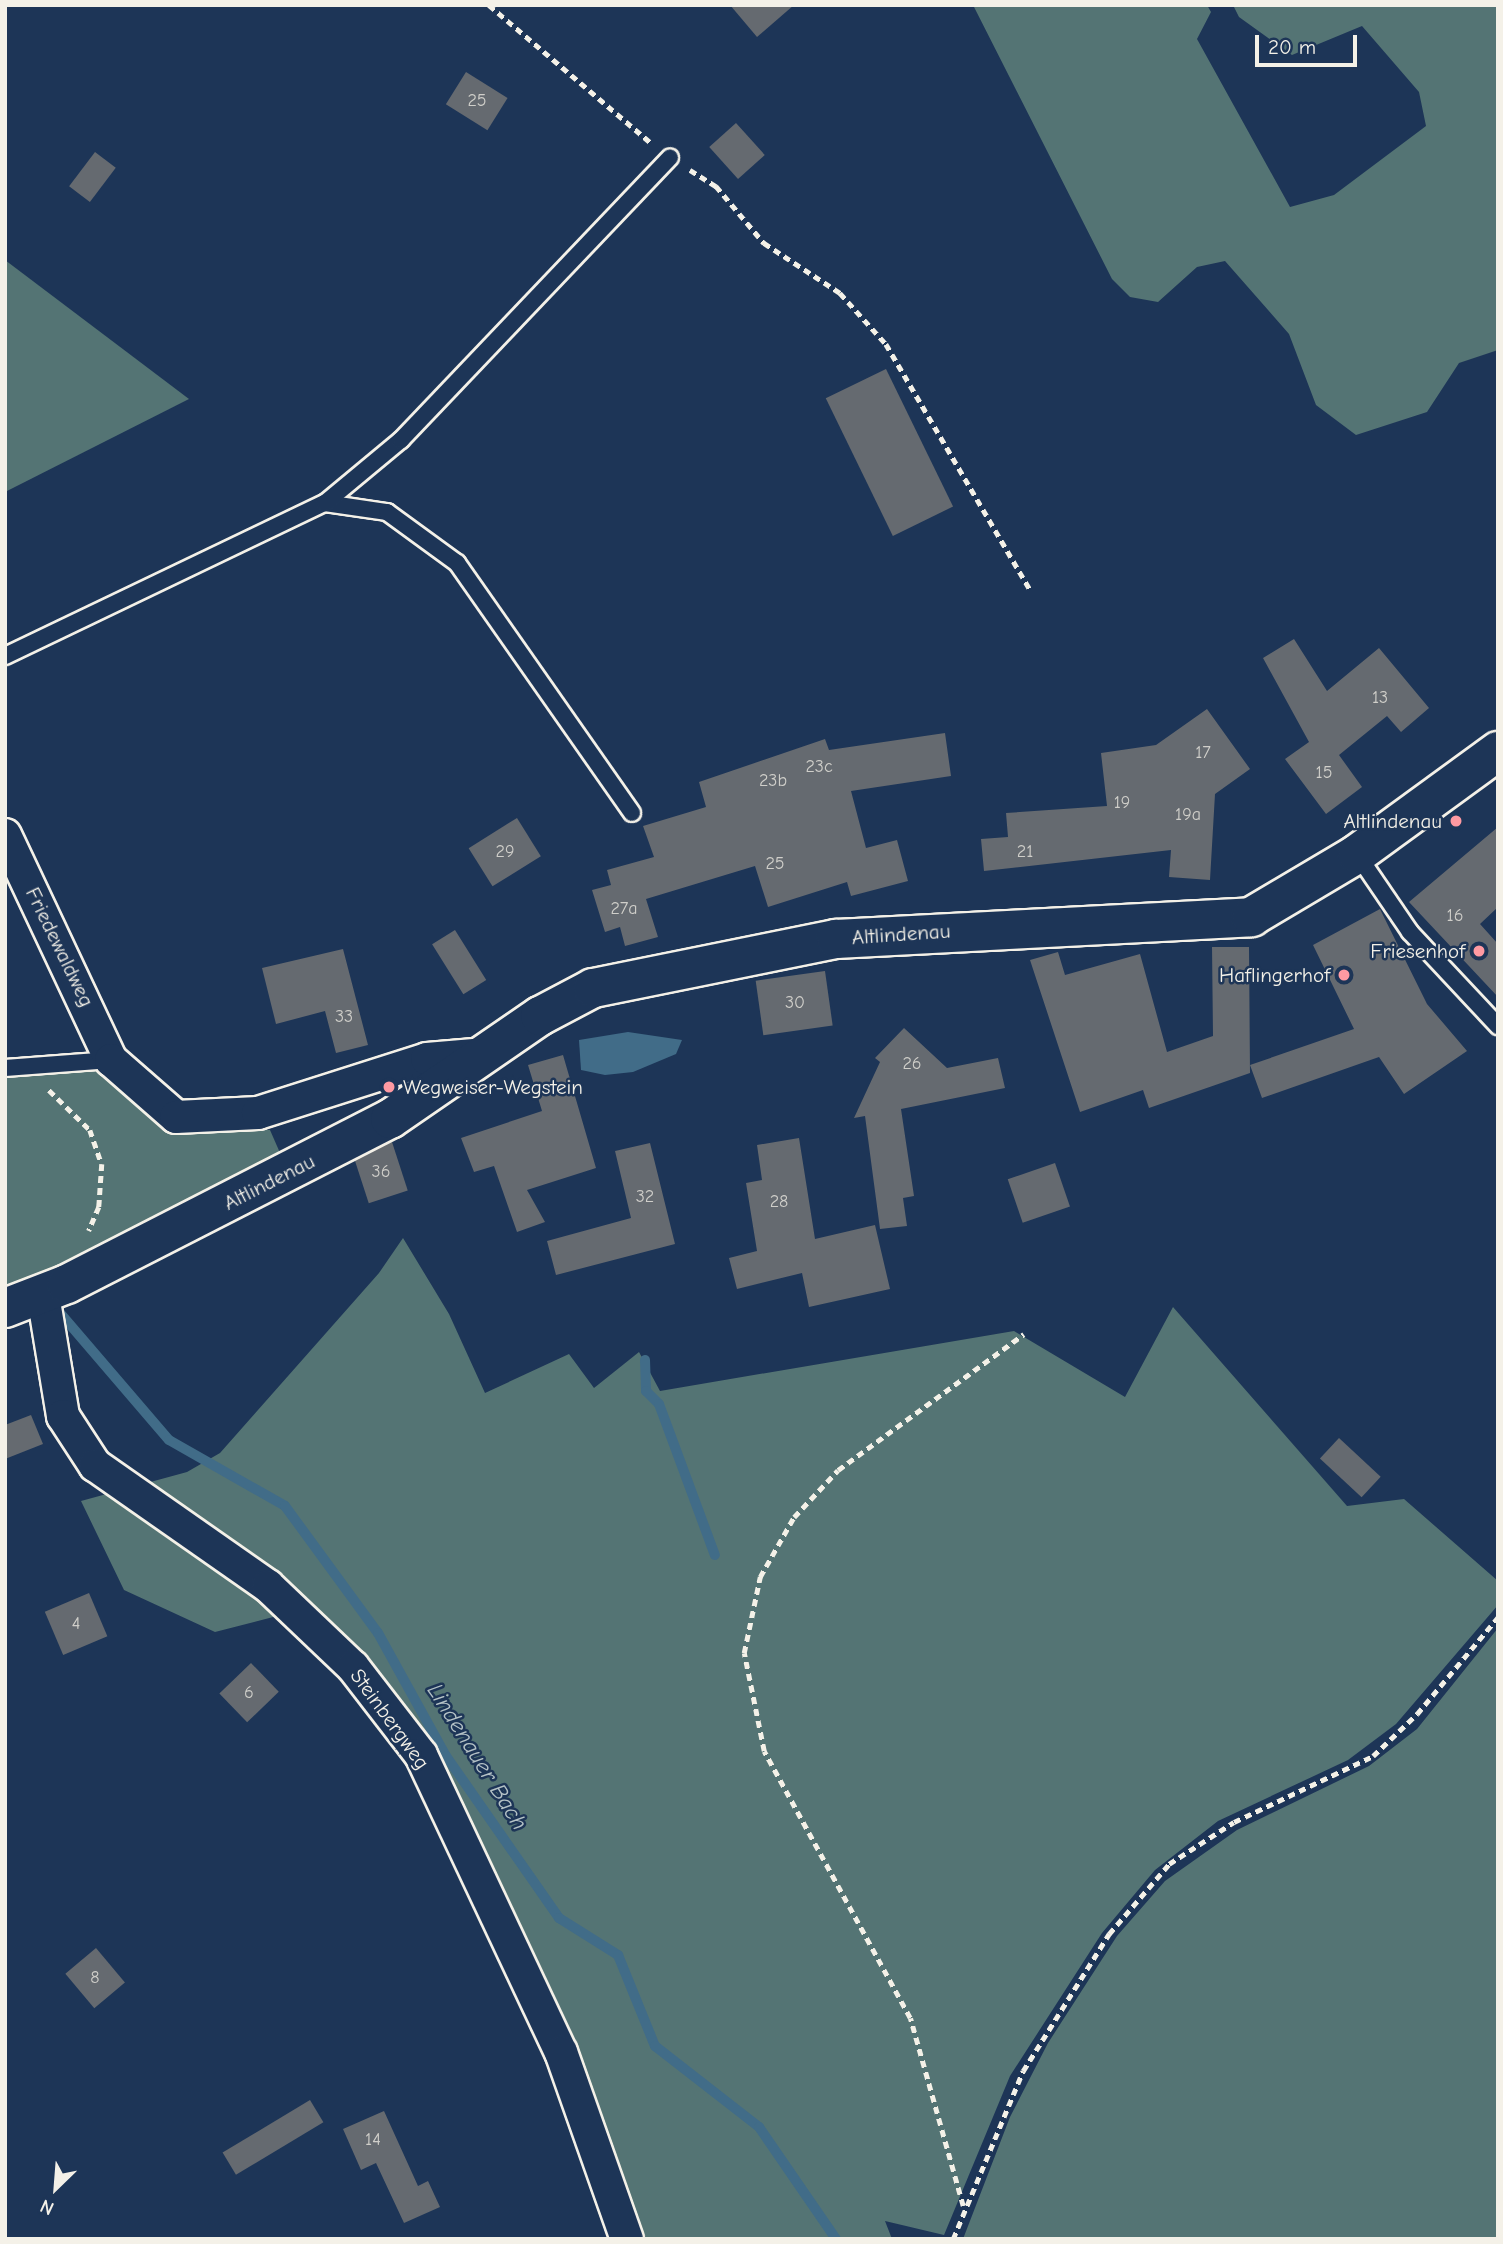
<!DOCTYPE html>
<html>
<head>
<meta charset="utf-8">
<style>
	body { margin:0 }
	#map { position:relative; width:1503px; height:2244px; overflow:hidden; background:#1d3557; font-family:"Comic Neue",sans-serif }
	div>[style] { position:absolute }
	.green>* { inset:0; background:#547474 }
	.water>* { inset:0; background:#416c88 }
	.stream>* { height:10px; margin:-5px; padding:0 5px; transform-origin:5px; border-radius:5px; background:#416c88 }
	.building>* { inset:0; background:#656a70; transform-origin:0 0 }
	.path>* { height:4.5px; margin-top:-2.25px; transform-origin:0; background:repeating-linear-gradient(90deg,#f4f1e8 0 7px,transparent 0 12px) }
	.roads { filter:drop-shadow(2px 0 #f4f1e8) drop-shadow(-2px 0 #f4f1e8) drop-shadow(0 2px #f4f1e8) drop-shadow(0 -2px #f4f1e8) }
	.lane>* { height:16px; margin:-8px; padding:0 8px; transform-origin:8px; border-radius:8px; background:#1d3557 }
	.street>* { height:32px; margin:-16px; padding:0 16px; transform-origin:16px; border-radius:16px; background:#1d3557 }
	.secondary>* { height:38px; margin:-19px; padding:0 19px; transform-origin:19px; border-radius:19px; background:#1d3557 }
	.dots>* { width:19px; height:19px; translate:-50% -50%; box-sizing:border-box; border:4px solid #1d3557; border-radius:50% }
	span { translate:-50% -50%; white-space:nowrap; text-align:center; line-height:1.15; -webkit-text-stroke:5px #1d3557; paint-order:stroke }
	.number-label { font-size:18px; color:#d0cfca }
	.number-label span { -webkit-text-stroke-width:0 }
	.poi-label { font-size:21px; color:#f4f1e8 }
	.right { translate:-100% -50%; text-align:right }
	.left { translate:0 -50%; text-align:left }
	.street-label { font-size:21px; color:#f4f1e8 }
	.water-label { font-size:23px; color:#b5c2c6; font-style:italic }
	.frame { position:absolute; inset:0; border:7px solid #f4f1e8; pointer-events:none }
	.north { position:absolute; left:21px; top:2153px; width:70px; height:70px; -webkit-text-stroke:5px #1d3557; paint-order:stroke; rotate:205deg; font-size:19px; font-weight:700; line-height:28px; text-align:center; color:#f4f1e8 }
	.north::after { content:''; display:block; margin:auto; width:24px; height:32px; background:#f4f1e8; clip-path:polygon(50% 0,100% 100%,50% 72%,0 100%) }
	.scale { position:absolute; left:1255px; top:35px; width:102px; height:32px; box-sizing:border-box; border:4px solid #f4f1e8; border-top:0; padding-left:9px; font-size:21px; line-height:24px; white-space:nowrap; color:#f4f1e8; -webkit-text-stroke:5px #1d3557; paint-order:stroke }
</style>
</head>
<body>
<div id="map">
	<div class="green">
		<i style="clip-path:polygon(973px 5px,1207px 5px,1211px 12px,1197px 39px,1290px 207px,1334px 195px,1426px 126px,1419px 92px,1362px 26px,1292px 55px,1239px 17px,1233px 5px,1498px 5px,1498px 350px,1459px 363px,1427px 412px,1356px 435px,1316px 405px,1289px 334px,1225px 261px,1197px 267px,1158px 302px,1130px 297px,1112px 279px)"></i>
		<i style="clip-path:polygon(5px 260px,189px 399px,5px 492px)"></i>
		<i style="clip-path:polygon(111px 1060px,172px 1130px,270px 1130px,284px 1162px,5px 1292px,5px 1068px)"></i>
		<i style="clip-path:polygon(403px 1238px,449px 1314px,485px 1393px,569px 1354px,594px 1388px,639px 1352px,660px 1391px,1014px 1331px,1125px 1397px,1173px 1307px,1347px 1506px,1404px 1499px,1498px 1581px,1498px 1605px,1396px 1724px,1348px 1760px,1218px 1821px,1155px 1870px,1102px 1933px,1010px 2076px,944px 2235px,885px 2221px,892px 2239px,631px 2239px,425px 1751px,300px 1610px,215px 1632px,124px 1590px,81px 1501px,187px 1472px,220px 1453px,379px 1273px)"></i>
		<i style="clip-path:polygon(1498px 1628px,1498px 2239px,963px 2239px,1010px 2117px,1048px 2043px,1117px 1936px,1165px 1881px,1237px 1830px,1369px 1766px,1417px 1729px)"></i>
	</div>
	<div class="water">
		<i style="clip-path:polygon(628px 1032px,682px 1040px,676px 1054px,633px 1072px,605px 1075px,581px 1070px,579px 1040px)"></i>
	</div>
	<div class="stream">
		<i style="left:60px;top:1313px;width:167px;rotate:49.4deg"></i>
		<i style="left:169px;top:1440px;width:133px;rotate:29.6deg"></i>
		<i style="left:285px;top:1506px;width:157px;rotate:53.8deg"></i>
		<i style="left:378px;top:1633px;width:141px;rotate:61.1deg"></i>
		<i style="left:446px;top:1756px;width:198px;rotate:55.1deg"></i>
		<i style="left:559px;top:1918px;width:70px;rotate:32.1deg"></i>
		<i style="left:618px;top:1955px;width:98px;rotate:67.9deg"></i>
		<i style="left:655px;top:2046px;width:132px;rotate:37.9deg"></i>
		<i style="left:759px;top:2127px;width:136px;rotate:55.5deg"></i>
		<i style="left:645px;top:1360px;width:31px;rotate:88deg"></i>
		<i style="left:646px;top:1391px;width:18px;rotate:45deg"></i>
		<i style="left:659px;top:1404px;width:161px;rotate:69.7deg"></i>
	</div>
	<div class="building">
		<i style="clip-path:polygon(730px 5px,794px 5px,757px 37px)"></i>
		<i style="left:466px;top:72px;width:49px;height:38px;rotate:32deg"></i>
		<i style="left:736px;top:123px;width:43px;height:36px;rotate:48deg"></i>
		<i style="left:95px;top:152px;width:26px;height:43px;rotate:37deg"></i>
		<i style="left:886px;top:369px;width:153px;height:67px;rotate:64deg"></i>
		<i style="clip-path:polygon(1294px 639px,1327px 691px,1379px 648px,1429px 708px,1401px 732px,1387px 716px,1339px 755px,1362px 787px,1326px 814px,1285px 759px,1309px 742px,1263px 658px)"></i>
		<i style="clip-path:polygon(1207px 709px,1250px 769px,1215px 794px,1210px 880px,1169px 877px,1171px 850px,984px 871px,981px 839px,1008px 837px,1006px 813px,1107px 806px,1101px 753px,1156px 745px)"></i>
		<i style="clip-path:polygon(945px 733px,951px 776px,851px 791px,866px 848px,897px 840px,908px 881px,851px 896px,847px 882px,768px 907px,755px 866px,646px 899px,658px 937px,625px 946px,620px 927px,605px 932px,592px 890px,611px 885px,607px 870px,654px 857px,643px 826px,706px 807px,699px 782px,825px 739px,829px 750px)"></i>
		<i style="left:517px;top:818px;width:45px;height:57px;rotate:58deg"></i>
		<i style="clip-path:polygon(1498px 827px,1498px 907px,1480px 924px,1498px 944px,1498px 997px,1409px 902px)"></i>
		<i style="clip-path:polygon(1380px 909px,1427px 1004px,1467px 1051px,1404px 1094px,1379px 1057px,1262px 1098px,1250px 1065px,1354px 1029px,1313px 945px)"></i>
		<i style="left:455px;top:930px;width:59px;height:27px;rotate:58deg"></i>
		<i style="clip-path:polygon(1212px 947px,1249px 947px,1250px 1073px,1149px 1108px,1143px 1090px,1080px 1112px,1030px 960px,1058px 952px,1065px 975px,1140px 954px,1167px 1052px,1213px 1036px)"></i>
		<i style="clip-path:polygon(343px 949px,368px 1045px,336px 1053px,325px 1011px,276px 1024px,262px 968px)"></i>
		<i style="left:825px;top:971px;width:55px;height:70px;rotate:82deg"></i>
		<i style="clip-path:polygon(904px 1028px,947px 1068px,998px 1058px,1005px 1088px,901px 1109px,914px 1196px,903px 1198px,907px 1226px,880px 1229px,865px 1116px,854px 1118px,880px 1062px,875px 1058px)"></i>
		<i style="clip-path:polygon(563px 1055px,596px 1168px,527px 1190px,545px 1222px,517px 1232px,494px 1166px,474px 1172px,461px 1138px,542px 1111px,528px 1065px)"></i>
		<i style="clip-path:polygon(799px 1138px,815px 1239px,875px 1225px,890px 1289px,809px 1307px,802px 1273px,737px 1289px,729px 1258px,757px 1251px,746px 1183px,762px 1180px,757px 1145px)"></i>
		<i style="left:392px;top:1142px;width:51px;height:41px;rotate:72deg"></i>
		<i style="clip-path:polygon(650px 1143px,675px 1244px,556px 1275px,547px 1241px,631px 1218px,615px 1151px)"></i>
		<i style="left:1055px;top:1163px;width:46px;height:50px;rotate:71deg"></i>
		<i style="clip-path:polygon(31px 1415px,43px 1444px,5px 1459px,5px 1425px)"></i>
		<i style="left:1339px;top:1438px;width:57px;height:28px;rotate:43deg"></i>
		<i style="left:89px;top:1593px;width:47px;height:48px;rotate:67deg"></i>
		<i style="left:251px;top:1663px;width:40px;height:44px;rotate:46deg"></i>
		<i style="left:96px;top:1948px;width:45px;height:40px;rotate:50deg"></i>
		<i style="left:310px;top:2100px;width:26px;height:102px;rotate:59deg"></i>
		<i style="clip-path:polygon(384px 2111px,418px 2186px,428px 2181px,440px 2207px,404px 2223px,376px 2163px,361px 2170px,343px 2129px)"></i>
	</div>
	<div class="path">
		<i style="left:489px;top:5px;width:213px;rotate:40.4deg"></i>
		<i style="left:690px;top:170px;width:31px;rotate:32deg"></i>
		<i style="left:716px;top:186px;width:75px;rotate:49.9deg"></i>
		<i style="left:764px;top:243px;width:91px;rotate:33.3deg"></i>
		<i style="left:840px;top:293px;width:69px;rotate:48deg"></i>
		<i style="left:886px;top:344px;width:286px;rotate:59.6deg"></i>
		<i style="left:49px;top:1090px;width:57px;rotate:44.3deg"></i>
		<i style="left:90px;top:1130px;width:36px;rotate:71deg"></i>
		<i style="left:102px;top:1164px;width:43px;rotate:94deg"></i>
		<i style="left:99px;top:1207px;width:26px;rotate:113deg"></i>
		<i style="left:963px;top:2206px;width:195px;rotate:-105.7deg"></i>
		<i style="left:910px;top:2018px;width:304px;rotate:-118.7deg"></i>
		<i style="left:764px;top:1751px;width:100px;rotate:-101.5deg"></i>
		<i style="left:744px;top:1653px;width:78px;rotate:-78.1deg"></i>
		<i style="left:760px;top:1577px;width:69px;rotate:-60.5deg"></i>
		<i style="left:794px;top:1517px;width:64px;rotate:-46.9deg"></i>
		<i style="left:838px;top:1470px;width:230px;rotate:-36.2deg"></i>
		<i style="left:953px;top:2239px;width:182px;rotate:-67.4deg"></i>
		<i style="left:1023px;top:2071px;width:162px;rotate:-57.9deg"></i>
		<i style="left:1109px;top:1934px;width:92px;rotate:-49.4deg"></i>
		<i style="left:1169px;top:1864px;width:77px;rotate:-32.9deg"></i>
		<i style="left:1234px;top:1822px;width:154px;rotate:-25.4deg"></i>
		<i style="left:1373px;top:1756px;width:61px;rotate:-43.7deg"></i>
		<i style="left:1417px;top:1714px;width:126px;rotate:-50.1deg"></i>
	</div>
	<div class="roads">
		<div class="lane">
			<i style="left:325px;top:503px;width:63px;rotate:8.3deg"></i>
			<i style="left:387px;top:512px;width:87px;rotate:36.1deg"></i>
			<i style="left:457px;top:563px;width:305px;rotate:55deg"></i>
			<i style="left:5px;top:656px;width:355px;rotate:-25.6deg"></i>
			<i style="left:325px;top:503px;width:99px;rotate:-39.7deg"></i>
			<i style="left:401px;top:440px;width:390px;rotate:-46.4deg"></i>
			<i style="left:1357px;top:854px;width:94px;rotate:55.8deg"></i>
			<i style="left:1410px;top:932px;width:129px;rotate:46.9deg"></i>
			<i style="left:5px;top:1068px;width:106px;rotate:-4.3deg"></i>
		</div>
		<div class="street">
			<i style="left:5px;top:835px;width:249px;rotate:64.8deg"></i>
			<i style="left:111px;top:1060px;width:86px;rotate:41.2deg"></i>
			<i style="left:176px;top:1117px;width:82px;rotate:-2.8deg"></i>
			<i style="left:258px;top:1113px;width:177px;rotate:-17.7deg"></i>
			<i style="left:427px;top:1059px;width:59px;rotate:-4.8deg"></i>
			<i style="left:43px;top:1295px;width:123px;rotate:80.6deg"></i>
			<i style="left:63px;top:1416px;width:59px;rotate:56.9deg"></i>
			<i style="left:95px;top:1465px;width:211px;rotate:35deg"></i>
			<i style="left:268px;top:1586px;width:117px;rotate:43.6deg"></i>
			<i style="left:353px;top:1667px;width:111px;rotate:52.3deg"></i>
			<i style="left:421px;top:1755px;width:328px;rotate:64.8deg"></i>
			<i style="left:561px;top:2052px;width:198px;rotate:70.6deg"></i>
		</div>
		<div class="secondary">
			<i style="left:5px;top:1308px;width:66px;rotate:-21.2deg"></i>
			<i style="left:67px;top:1284px;width:363px;rotate:-27.1deg"></i>
			<i style="left:390px;top:1119px;width:182px;rotate:-34.5deg"></i>
			<i style="left:540px;top:1016px;width:60px;rotate:-27.8deg"></i>
			<i style="left:593px;top:988px;width:248px;rotate:-11.4deg"></i>
			<i style="left:836px;top:939px;width:416px;rotate:-3deg"></i>
			<i style="left:1251px;top:917px;width:123px;rotate:-30.7deg"></i>
			<i style="left:1357px;top:854px;width:175px;rotate:-36.1deg"></i>
		</div>
	</div>
	<div class="dots">
		<i style="left:1456px;top:821px;background:#ff9aa2"></i>
		<i style="left:1479px;top:951px;background:#ff9aa2"></i>
		<i style="left:1344px;top:975px;background:#ff9aa2"></i>
		<i style="left:389px;top:1087px;background:#ff9aa2"></i>
	</div>
	<div class="number-label">
		<span style="left:477px;top:101px">25</span>
		<span style="left:1380px;top:698px">13</span>
		<span style="left:1203px;top:753px">17</span>
		<span style="left:819px;top:767px">23c</span>
		<span style="left:1324px;top:773px">15</span>
		<span style="left:773px;top:781px">23b</span>
		<span style="left:1122px;top:803px">19</span>
		<span style="left:1188px;top:815px">19a</span>
		<span style="left:505px;top:852px">29</span>
		<span style="left:1025px;top:852px">21</span>
		<span style="left:775px;top:864px">25</span>
		<span style="left:624px;top:909px">27a</span>
		<span style="left:1455px;top:916px">16</span>
		<span style="left:795px;top:1003px">30</span>
		<span style="left:344px;top:1017px">33</span>
		<span style="left:912px;top:1064px">26</span>
		<span style="left:381px;top:1172px">36</span>
		<span style="left:645px;top:1197px">32</span>
		<span style="left:779px;top:1202px">28</span>
		<span style="left:76px;top:1624px">4</span>
		<span style="left:249px;top:1693px">6</span>
		<span style="left:95px;top:1978px">8</span>
		<span style="left:373px;top:2140px">14</span>
	</div>
	<div class="poi-label">
		<span class="right" style="left:1442px;top:821px">Altlindenau</span>
		<span class="right" style="left:1465px;top:951px">Friesenhof</span>
		<span class="right" style="left:1330px;top:975px">Haflingerhof</span>
		<span class="left" style="left:403px;top:1087px">Wegweiser-Wegstein</span>
	</div>
	<div class="street-label">
		<span style="left:901px;top:934px;rotate:-4deg">Altlindenau</span>
		<span style="left:60px;top:947px;rotate:64deg">Friedewaldweg</span>
		<span style="left:269px;top:1182px;rotate:-27deg">Altlindenau</span>
		<span style="left:390px;top:1719px;rotate:54deg">Steinbergweg</span>
	</div>
	<div class="water-label">
		<span style="left:477px;top:1757px;rotate:58deg">Lindenauer Bach</span>
	</div>
	<div class="frame"></div>
	<div class="north">N</div>
	<div class="scale">20 m</div>
</div>
</body>
</html>
